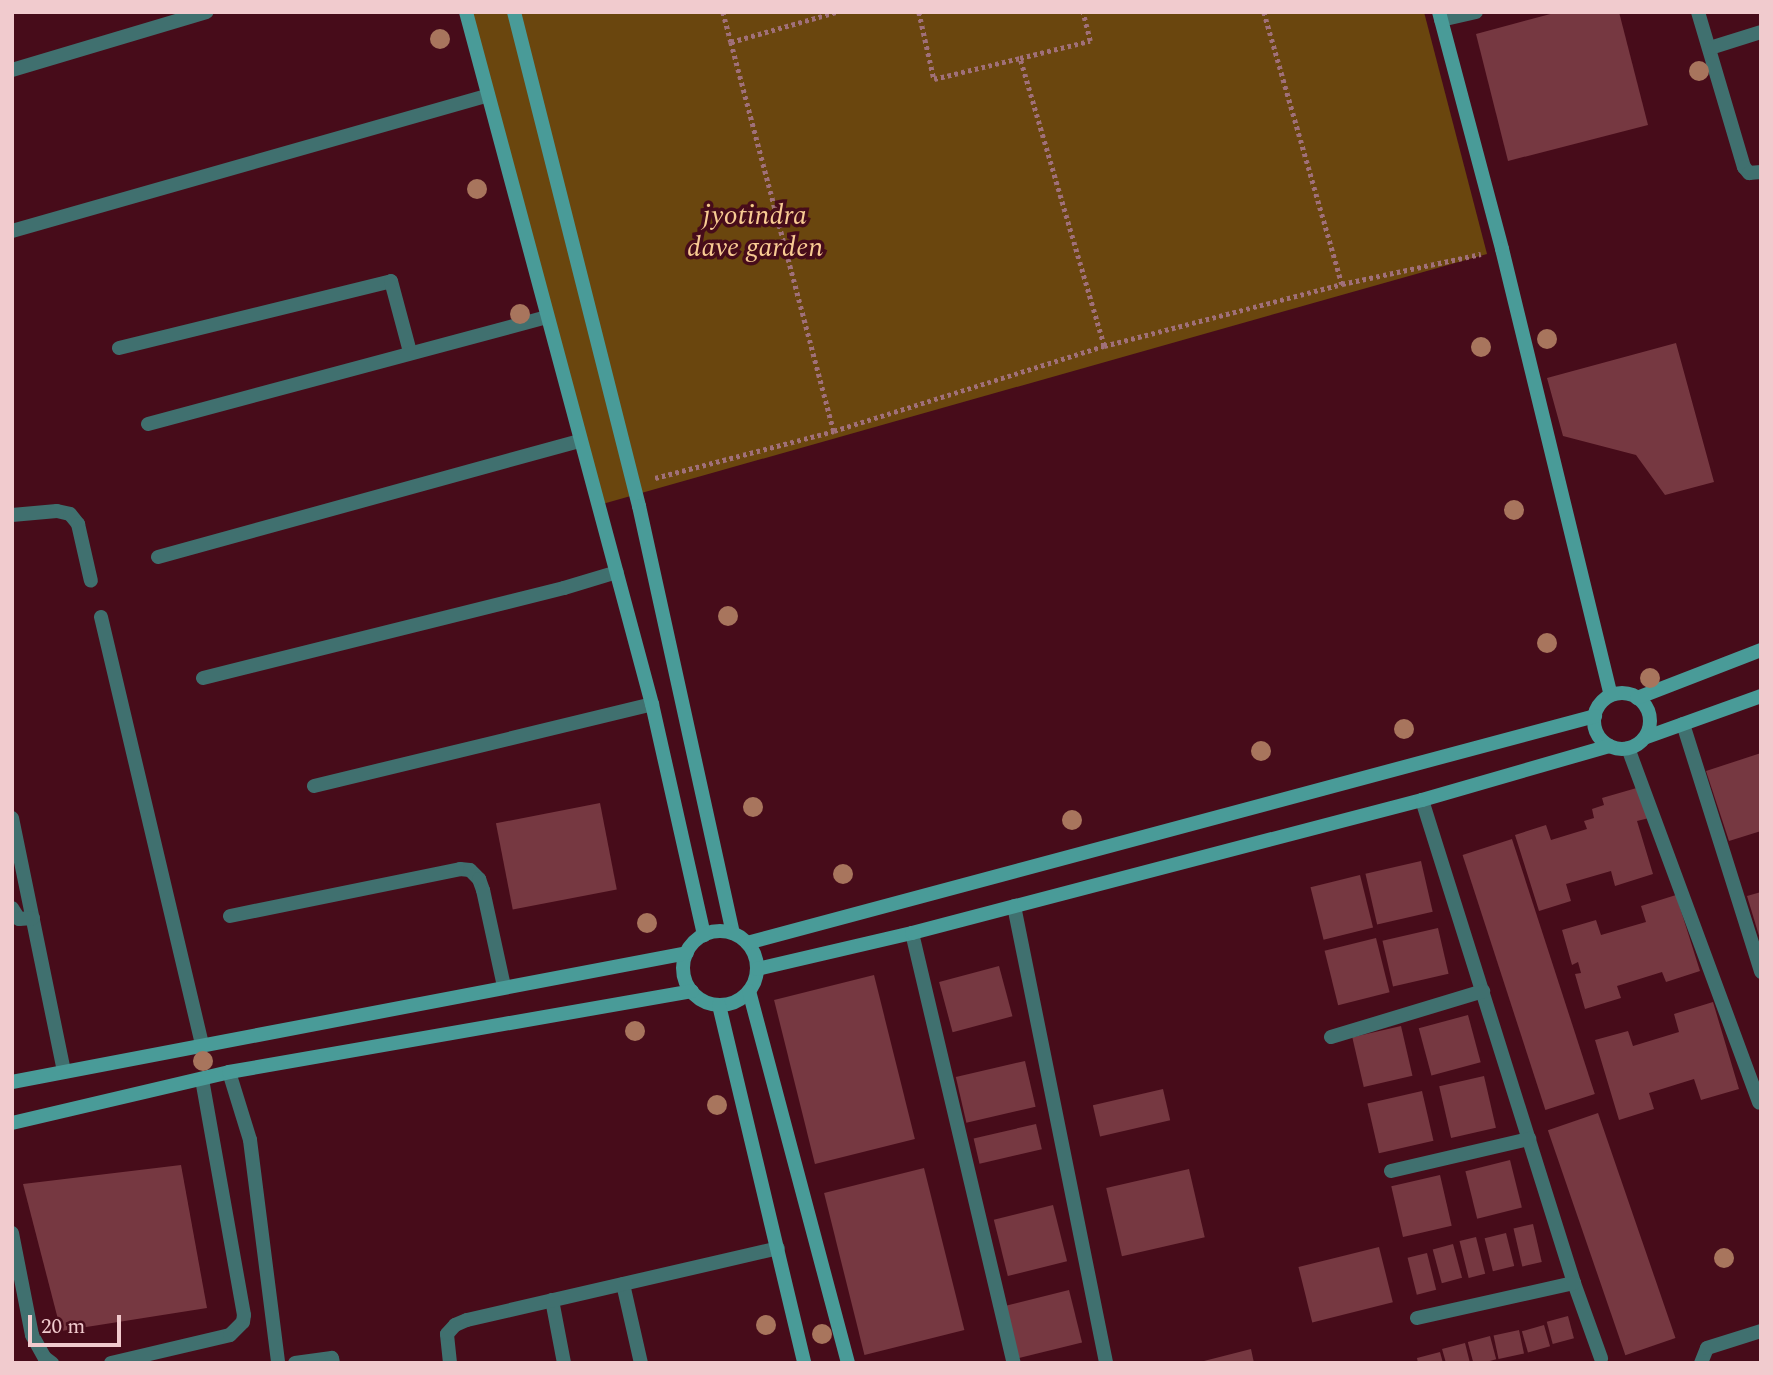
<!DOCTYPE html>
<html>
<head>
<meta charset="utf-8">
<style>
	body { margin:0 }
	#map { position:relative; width:1773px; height:1375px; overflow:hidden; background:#470c1a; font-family:Spectral,serif }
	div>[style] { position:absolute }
	.green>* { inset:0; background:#6a460e }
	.building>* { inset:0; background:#763841; transform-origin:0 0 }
	.path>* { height:4.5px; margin-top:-2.25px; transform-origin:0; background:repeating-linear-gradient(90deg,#a07079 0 3.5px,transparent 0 7px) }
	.lane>* { height:14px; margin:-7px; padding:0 7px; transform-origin:7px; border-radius:7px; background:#40706f }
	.street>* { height:14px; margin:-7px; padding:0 7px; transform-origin:7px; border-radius:7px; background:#40706f }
	.secondary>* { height:14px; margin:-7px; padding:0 7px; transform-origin:7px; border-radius:7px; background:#499b98 }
	.secondary>.ring { margin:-7px; padding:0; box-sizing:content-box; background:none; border:14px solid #499b98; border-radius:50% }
	.trees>* { width:20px; height:20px; margin:-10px; border-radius:50%; background:#a8755d }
	span { translate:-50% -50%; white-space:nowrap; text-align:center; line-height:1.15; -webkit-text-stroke:7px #470c1a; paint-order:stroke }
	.park-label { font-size:28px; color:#f8cb93; font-style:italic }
	.frame { position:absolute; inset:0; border:14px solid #f1cbce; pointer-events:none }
	.scale { position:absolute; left:28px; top:1315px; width:93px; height:32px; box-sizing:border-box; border:4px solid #f1cbce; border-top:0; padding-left:9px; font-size:21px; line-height:24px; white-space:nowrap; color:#f1cbce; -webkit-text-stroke:5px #470c1a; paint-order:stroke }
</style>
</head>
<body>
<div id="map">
	<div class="green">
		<i style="clip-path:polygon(470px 12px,1424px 12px,1487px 254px,599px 505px)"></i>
	</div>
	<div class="building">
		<i style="clip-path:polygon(1558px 12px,1619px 12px,1648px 125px,1508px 161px,1476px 34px)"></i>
		<i style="clip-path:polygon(1676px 343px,1714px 482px,1665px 495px,1636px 455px,1563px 436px,1547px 378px)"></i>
		<i style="clip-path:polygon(1761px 753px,1761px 831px,1729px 841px,1706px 771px)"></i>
		<i style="clip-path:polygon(1640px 787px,1649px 818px,1637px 821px,1653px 874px,1615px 886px,1611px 871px,1566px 884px,1571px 901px,1539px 911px,1515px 835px,1546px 825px,1551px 840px,1587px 829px,1584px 821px,1594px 818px,1592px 809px,1604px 805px,1602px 798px)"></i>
		<i style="left:600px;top:803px;width:88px;height:106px;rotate:79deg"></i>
		<i style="left:1512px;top:839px;width:268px;height:52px;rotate:72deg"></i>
		<i style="left:1421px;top:861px;width:52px;height:57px;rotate:77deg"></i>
		<i style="left:1360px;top:875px;width:54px;height:51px;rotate:76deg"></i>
		<i style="clip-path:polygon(1761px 892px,1761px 939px,1760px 939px,1747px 896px)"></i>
		<i style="clip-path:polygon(1676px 895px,1700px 971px,1666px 982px,1662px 972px,1617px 986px,1621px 998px,1585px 1009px,1575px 974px,1581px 973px,1578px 962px,1572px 965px,1562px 930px,1596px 920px,1601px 935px,1646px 922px,1641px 906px)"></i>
		<i style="left:1438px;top:928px;width:47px;height:57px;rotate:77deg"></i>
		<i style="left:1376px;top:938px;width:56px;height:53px;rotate:76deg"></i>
		<i style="left:999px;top:966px;width:52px;height:62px;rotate:75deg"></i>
		<i style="left:874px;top:975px;width:169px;height:103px;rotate:76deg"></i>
		<i style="clip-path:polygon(1713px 1002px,1739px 1089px,1701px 1100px,1694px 1079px,1649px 1093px,1654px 1109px,1619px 1120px,1595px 1040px,1628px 1031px,1633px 1046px,1679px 1032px,1674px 1014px)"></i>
		<i style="left:1468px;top:1015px;width:49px;height:51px;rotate:75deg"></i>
		<i style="left:1401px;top:1026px;width:51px;height:50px;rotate:77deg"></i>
		<i style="left:1025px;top:1061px;width:47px;height:71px;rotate:77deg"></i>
		<i style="left:1484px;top:1076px;width:53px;height:46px;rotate:77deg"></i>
		<i style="left:1163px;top:1089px;width:32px;height:72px;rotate:77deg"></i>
		<i style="left:1422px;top:1091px;width:51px;height:56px;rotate:77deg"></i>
		<i style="left:1598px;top:1113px;width:238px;height:53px;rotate:71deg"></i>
		<i style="left:1036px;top:1124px;width:26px;height:64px;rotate:77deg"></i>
		<i style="left:1510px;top:1160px;width:49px;height:46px;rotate:76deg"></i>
		<i style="clip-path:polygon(181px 1165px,207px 1308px,61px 1331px,23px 1184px)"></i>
		<i style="left:924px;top:1168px;width:167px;height:103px;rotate:76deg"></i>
		<i style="left:1189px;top:1169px;width:70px;height:85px;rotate:77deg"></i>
		<i style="left:1440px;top:1175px;width:52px;height:50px;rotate:77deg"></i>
		<i style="left:1053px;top:1205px;width:58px;height:61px;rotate:76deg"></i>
		<i style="left:1533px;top:1224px;width:39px;height:20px;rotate:77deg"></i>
		<i style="left:1506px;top:1233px;width:34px;height:22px;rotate:76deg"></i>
		<i style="left:1476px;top:1237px;width:38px;height:17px;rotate:76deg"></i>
		<i style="left:1453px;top:1244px;width:35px;height:21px;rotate:75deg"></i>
		<i style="left:1379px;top:1247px;width:57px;height:83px;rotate:76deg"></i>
		<i style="left:1427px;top:1253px;width:38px;height:20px;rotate:76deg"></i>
		<i style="left:1069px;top:1290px;width:54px;height:65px;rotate:76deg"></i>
		<i style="left:1568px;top:1316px;width:23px;height:22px;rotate:75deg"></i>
		<i style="left:1544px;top:1325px;width:22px;height:23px;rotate:74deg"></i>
		<i style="left:1519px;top:1330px;width:24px;height:26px;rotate:78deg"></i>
		<i style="left:1490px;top:1336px;width:24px;height:23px;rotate:75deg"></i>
		<i style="clip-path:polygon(1465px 1343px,1470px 1363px,1446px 1363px,1442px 1349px)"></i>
		<i style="clip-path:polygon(1251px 1349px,1254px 1363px,1200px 1363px,1200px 1362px)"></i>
		<i style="clip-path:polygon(1440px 1352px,1443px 1363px,1418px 1363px,1417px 1358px)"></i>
	</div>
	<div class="path">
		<i style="left:723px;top:12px;width:31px;rotate:75deg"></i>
		<i style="left:731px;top:42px;width:109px;rotate:-15.9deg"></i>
		<i style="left:919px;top:12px;width:69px;rotate:77.4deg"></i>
		<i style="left:934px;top:79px;width:89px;rotate:-13.7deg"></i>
		<i style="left:1264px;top:12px;width:283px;rotate:74deg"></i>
		<i style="left:731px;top:42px;width:402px;rotate:75.2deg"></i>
		<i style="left:834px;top:431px;width:283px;rotate:-17.5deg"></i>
		<i style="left:1104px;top:346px;width:300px;rotate:-106.3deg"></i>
		<i style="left:1020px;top:58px;width:72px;rotate:-13.7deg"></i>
		<i style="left:1090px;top:41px;width:30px;rotate:-104deg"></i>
		<i style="left:1104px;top:346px;width:246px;rotate:-14.6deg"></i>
		<i style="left:1342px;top:284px;width:142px;rotate:-12.2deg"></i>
		<i style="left:655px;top:478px;width:185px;rotate:-14.7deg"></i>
	</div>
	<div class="lane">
		<i style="left:119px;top:348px;width:280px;rotate:-13.8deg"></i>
		<i style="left:391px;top:281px;width:73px;rotate:75deg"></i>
		<i style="left:148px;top:424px;width:413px;rotate:-15deg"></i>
		<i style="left:203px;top:678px;width:372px;rotate:-14deg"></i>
		<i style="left:564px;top:588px;width:55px;rotate:-16.8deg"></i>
		<i style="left:12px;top:1233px;width:104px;rotate:78.9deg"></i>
		<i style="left:32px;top:1335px;width:26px;rotate:61deg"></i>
		<i style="left:45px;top:1358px;width:9px;rotate:36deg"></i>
		<i style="left:623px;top:1284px;width:81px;rotate:77.2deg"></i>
		<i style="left:552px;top:1300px;width:64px;rotate:79.2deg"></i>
		<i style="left:111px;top:1363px;width:122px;rotate:-13.2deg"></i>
		<i style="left:230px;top:1335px;width:18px;rotate:-45deg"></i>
		<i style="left:243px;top:1322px;width:7px;rotate:-82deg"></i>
		<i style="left:244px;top:1315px;width:239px;rotate:-100.1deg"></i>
		<i style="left:450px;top:1363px;width:29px;rotate:-96deg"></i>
		<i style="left:447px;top:1334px;width:12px;rotate:-48deg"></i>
		<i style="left:455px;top:1325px;width:13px;rotate:-23deg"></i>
		<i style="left:467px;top:1320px;width:319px;rotate:-13deg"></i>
	</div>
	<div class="street">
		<i style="left:1698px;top:12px;width:162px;rotate:73.5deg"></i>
		<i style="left:1744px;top:167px;width:8px;rotate:50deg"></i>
		<i style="left:1749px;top:173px;width:12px;rotate:-5deg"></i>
		<i style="left:1441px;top:20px;width:36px;rotate:-13deg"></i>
		<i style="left:1710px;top:48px;width:53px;rotate:-17.4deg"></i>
		<i style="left:12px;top:70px;width:203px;rotate:-16.6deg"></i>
		<i style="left:12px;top:231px;width:495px;rotate:-15.9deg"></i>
		<i style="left:12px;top:515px;width:45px;rotate:-5.1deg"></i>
		<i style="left:57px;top:511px;width:13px;rotate:13deg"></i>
		<i style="left:70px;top:514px;width:13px;rotate:51deg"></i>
		<i style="left:78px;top:524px;width:58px;rotate:77.2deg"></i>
		<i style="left:158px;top:557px;width:438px;rotate:-15.4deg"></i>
		<i style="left:101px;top:617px;width:440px;rotate:76.7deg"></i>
		<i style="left:1683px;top:724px;width:260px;rotate:72.5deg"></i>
		<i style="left:1628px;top:748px;width:378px;rotate:69.7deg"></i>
		<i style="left:314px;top:786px;width:348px;rotate:-13.6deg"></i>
		<i style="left:1422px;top:800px;width:506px;rotate:72.53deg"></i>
		<i style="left:1574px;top:1283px;width:80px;rotate:70.2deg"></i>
		<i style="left:12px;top:818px;width:259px;rotate:78.4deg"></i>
		<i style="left:1014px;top:906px;width:466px;rotate:78.6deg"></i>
		<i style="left:12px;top:908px;width:13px;rotate:58deg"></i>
		<i style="left:19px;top:919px;width:14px;rotate:-4deg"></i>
		<i style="left:230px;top:916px;width:235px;rotate:-11.5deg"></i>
		<i style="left:460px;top:869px;width:10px;rotate:6deg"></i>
		<i style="left:470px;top:870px;width:13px;rotate:45deg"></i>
		<i style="left:479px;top:879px;width:12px;rotate:70deg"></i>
		<i style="left:483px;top:890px;width:98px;rotate:77.7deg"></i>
		<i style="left:912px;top:933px;width:442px;rotate:76.7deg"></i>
		<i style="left:1331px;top:1037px;width:159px;rotate:-16.8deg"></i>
		<i style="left:229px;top:1072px;width:71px;rotate:72.8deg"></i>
		<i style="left:250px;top:1140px;width:225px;rotate:82.8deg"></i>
		<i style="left:1391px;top:1171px;width:142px;rotate:-13.1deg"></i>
		<i style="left:1417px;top:1318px;width:161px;rotate:-12.6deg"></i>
		<i style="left:295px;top:1363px;width:37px;rotate:-8deg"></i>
		<i style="left:332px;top:1358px;width:5px;rotate:79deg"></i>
		<i style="left:1701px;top:1363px;width:16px;rotate:-68deg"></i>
		<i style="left:1707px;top:1348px;width:57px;rotate:-17.5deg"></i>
	</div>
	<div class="secondary">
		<i style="left:466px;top:12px;width:717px;rotate:74.96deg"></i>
		<i style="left:652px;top:704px;width:237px;rotate:77.3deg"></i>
		<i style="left:514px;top:12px;width:510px;rotate:75.8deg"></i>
		<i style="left:639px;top:506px;width:437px;rotate:77.6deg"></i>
		<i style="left:1439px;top:12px;width:245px;rotate:75.1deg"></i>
		<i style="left:1502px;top:249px;width:459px;rotate:76.3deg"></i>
		<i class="ring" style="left:1594px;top:693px;width:42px;height:42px"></i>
		<i style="left:1637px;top:698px;width:133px;rotate:-21.2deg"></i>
		<i style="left:1644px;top:738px;width:124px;rotate:-19.7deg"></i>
		<i class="ring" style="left:683px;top:931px;width:60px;height:60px"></i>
		<i style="left:747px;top:943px;width:878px;rotate:-14.99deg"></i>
		<i style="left:757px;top:969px;width:159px;rotate:-13.1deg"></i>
		<i style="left:912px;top:933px;width:527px;rotate:-14.62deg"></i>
		<i style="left:1422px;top:800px;width:195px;rotate:-16.1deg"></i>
		<i style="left:749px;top:991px;width:385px;rotate:75.1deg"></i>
		<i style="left:719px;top:1005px;width:368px;rotate:76.6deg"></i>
		<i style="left:12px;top:1082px;width:687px;rotate:-10.82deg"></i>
		<i style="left:12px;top:1123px;width:223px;rotate:-13.2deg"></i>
		<i style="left:229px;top:1072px;width:470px;rotate:-9.9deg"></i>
	</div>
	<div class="trees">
		<i style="left:440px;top:39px"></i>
		<i style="left:1699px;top:71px"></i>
		<i style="left:477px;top:189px"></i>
		<i style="left:520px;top:314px"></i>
		<i style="left:1547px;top:339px"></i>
		<i style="left:1481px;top:347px"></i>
		<i style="left:1514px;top:510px"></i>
		<i style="left:728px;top:616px"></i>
		<i style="left:1547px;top:643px"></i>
		<i style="left:1650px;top:678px"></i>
		<i style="left:1404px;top:729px"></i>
		<i style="left:1261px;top:751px"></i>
		<i style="left:753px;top:807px"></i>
		<i style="left:1072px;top:820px"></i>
		<i style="left:843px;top:874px"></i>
		<i style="left:647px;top:923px"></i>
		<i style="left:635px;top:1031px"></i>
		<i style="left:203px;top:1061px"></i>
		<i style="left:717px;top:1105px"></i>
		<i style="left:1724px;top:1258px"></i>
		<i style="left:766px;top:1325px"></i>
		<i style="left:822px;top:1334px"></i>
	</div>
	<div class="park-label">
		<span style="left:755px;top:232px">jyotindra<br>dave garden</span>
	</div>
	<div class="frame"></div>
	<div class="scale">20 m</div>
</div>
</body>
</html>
